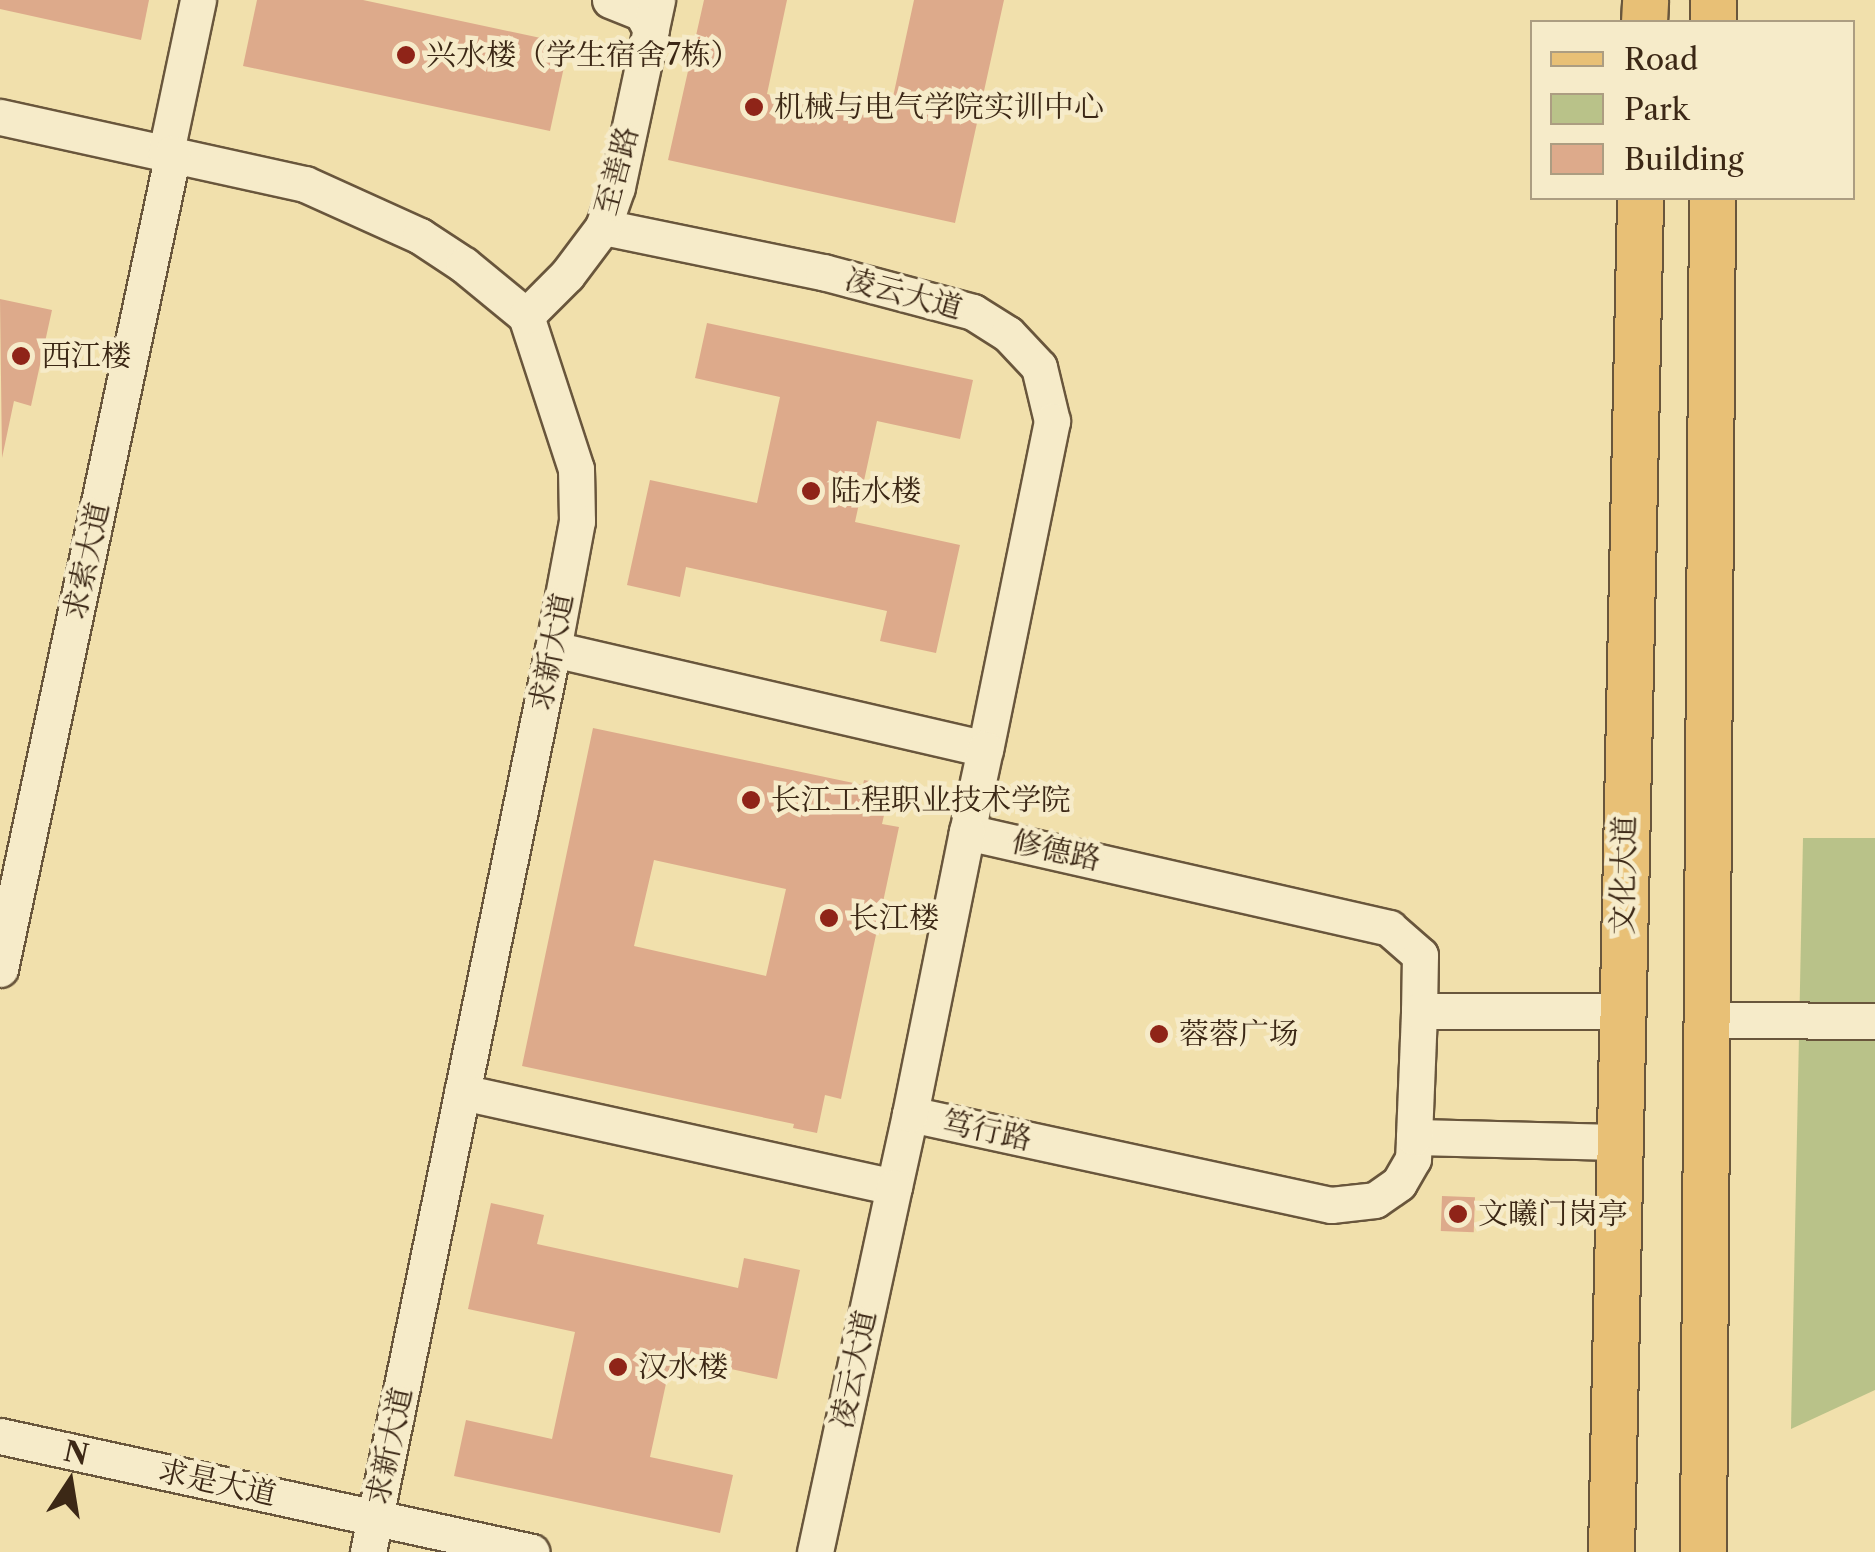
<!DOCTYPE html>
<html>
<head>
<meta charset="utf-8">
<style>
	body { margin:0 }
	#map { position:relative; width:1875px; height:1552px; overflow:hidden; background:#f1e0ac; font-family:"Libre Caslon Text","Noto Serif SC",serif }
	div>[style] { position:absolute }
	.green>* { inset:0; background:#b9c289 }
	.building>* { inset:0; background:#ddaa8b; transform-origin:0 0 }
	.roads { filter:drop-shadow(2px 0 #69563c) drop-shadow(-2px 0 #69563c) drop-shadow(0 2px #69563c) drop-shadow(0 -2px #69563c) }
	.minor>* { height:35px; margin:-17.5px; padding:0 17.5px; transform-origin:17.5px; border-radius:17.5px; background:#f6ebc9 }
	.major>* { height:45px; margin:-22.5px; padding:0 22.5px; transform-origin:22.5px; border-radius:22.5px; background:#e8c076 }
	.dots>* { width:28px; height:28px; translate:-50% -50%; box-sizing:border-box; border:5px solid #f6ebc9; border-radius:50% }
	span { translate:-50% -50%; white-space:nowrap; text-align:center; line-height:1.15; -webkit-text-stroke:9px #f6ebc9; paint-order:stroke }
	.poi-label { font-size:30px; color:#3c2816 }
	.left { translate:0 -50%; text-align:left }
	.street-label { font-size:30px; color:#3c2816 }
	.legend { position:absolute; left:1530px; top:20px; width:325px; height:180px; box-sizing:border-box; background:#f6ebc9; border:2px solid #ac9d81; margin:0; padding:12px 18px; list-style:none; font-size:30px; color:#3c2816 }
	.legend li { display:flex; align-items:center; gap:20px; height:50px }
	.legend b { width:50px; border:2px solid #ac9d81 }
	.north { position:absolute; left:20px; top:1432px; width:100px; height:100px; -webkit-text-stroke:8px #f6ebc9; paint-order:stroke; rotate:12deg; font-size:28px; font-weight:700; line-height:40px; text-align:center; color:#3c2816 }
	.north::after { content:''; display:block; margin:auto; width:35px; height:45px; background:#3c2816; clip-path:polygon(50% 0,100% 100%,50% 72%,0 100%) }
</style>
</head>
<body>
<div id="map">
	<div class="green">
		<i style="clip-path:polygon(1803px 838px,1875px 838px,1875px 1390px,1791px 1429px)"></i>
	</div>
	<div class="building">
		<i style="clip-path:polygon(0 0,149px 0,141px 40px,0 9px)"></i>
		<i style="clip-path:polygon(257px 0,363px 0,569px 44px,550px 131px,243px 66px)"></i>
		<i style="clip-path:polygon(704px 0,787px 0,767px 94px,888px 120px,914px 0,1004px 0,955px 223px,668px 160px)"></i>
		<i style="clip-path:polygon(0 299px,52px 310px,31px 406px,14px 401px,2px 458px)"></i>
		<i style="clip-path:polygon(707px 323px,973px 380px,960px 439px,877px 421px,855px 522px,960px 545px,936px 653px,880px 641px,887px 611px,686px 567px,680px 597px,627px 585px,650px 480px,757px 503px,780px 397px,695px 378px)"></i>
		<i style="clip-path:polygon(evenodd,593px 728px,863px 785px,864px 780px,891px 785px,882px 824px,899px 827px,841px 1099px,825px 1095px,817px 1133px,793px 1128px,794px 1124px,522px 1066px,593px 728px,654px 860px,786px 889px,766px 976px,634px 946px,654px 860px)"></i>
		<i style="left:1442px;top:1196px;width:33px;height:35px;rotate:2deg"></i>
		<i style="clip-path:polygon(491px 1203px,544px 1215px,537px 1244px,738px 1288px,744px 1258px,800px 1270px,777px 1379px,672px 1356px,650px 1457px,733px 1475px,720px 1533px,454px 1476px,466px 1420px,552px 1439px,575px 1332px,468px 1309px)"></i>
	</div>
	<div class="roads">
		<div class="minor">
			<i style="left:610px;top:0;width:35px;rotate:22deg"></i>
			<i style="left:642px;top:13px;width:19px;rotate:62deg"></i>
			<i style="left:0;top:117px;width:312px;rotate:12.4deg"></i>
			<i style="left:305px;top:184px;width:126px;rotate:24.3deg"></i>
			<i style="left:420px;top:236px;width:53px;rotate:33.4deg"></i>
			<i style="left:464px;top:265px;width:80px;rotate:39.4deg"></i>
			<i style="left:526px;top:316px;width:161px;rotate:71.9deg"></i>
			<i style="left:576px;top:469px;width:52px;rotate:88.9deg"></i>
			<i style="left:577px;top:521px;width:130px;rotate:100.6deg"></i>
			<i style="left:553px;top:649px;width:922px;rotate:101.58deg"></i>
			<i style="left:166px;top:152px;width:155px;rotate:-78.1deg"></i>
			<i style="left:603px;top:227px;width:225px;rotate:11.6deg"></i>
			<i style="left:823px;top:272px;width:155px;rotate:14.9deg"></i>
			<i style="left:973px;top:312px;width:41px;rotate:32.2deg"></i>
			<i style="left:1008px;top:334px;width:45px;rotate:46.8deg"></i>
			<i style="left:1039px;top:367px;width:56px;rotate:76.5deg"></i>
			<i style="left:1052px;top:421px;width:335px;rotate:101.5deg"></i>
			<i style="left:526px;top:316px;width:58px;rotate:-45deg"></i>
			<i style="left:567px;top:275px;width:60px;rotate:-53.1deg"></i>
			<i style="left:603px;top:227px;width:42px;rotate:-70.7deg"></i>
			<i style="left:617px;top:187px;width:191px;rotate:-77.9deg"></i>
			<i style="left:553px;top:649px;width:443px;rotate:13deg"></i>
			<i style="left:985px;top:749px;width:85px;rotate:102.2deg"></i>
			<i style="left:967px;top:832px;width:433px;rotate:12.8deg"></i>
			<i style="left:1389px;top:928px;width:41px;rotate:41.1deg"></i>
			<i style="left:1420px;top:955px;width:56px;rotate:91deg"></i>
			<i style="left:0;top:969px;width:834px;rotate:-78.03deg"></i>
			<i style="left:1710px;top:1020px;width:165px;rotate:0.3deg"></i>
			<i style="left:462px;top:1092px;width:442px;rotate:12.4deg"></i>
			<i style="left:894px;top:1187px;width:75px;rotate:-77.6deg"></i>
			<i style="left:910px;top:1114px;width:431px;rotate:12.2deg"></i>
			<i style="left:1331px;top:1205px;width:44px;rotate:-6.5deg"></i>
			<i style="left:1375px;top:1200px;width:29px;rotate:-35deg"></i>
			<i style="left:1399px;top:1183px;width:28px;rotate:-60deg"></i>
			<i style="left:1413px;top:1159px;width:22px;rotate:-87deg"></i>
			<i style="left:910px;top:1114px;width:288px;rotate:-78.6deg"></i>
			<i style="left:1619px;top:1142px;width:205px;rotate:-178.6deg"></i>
			<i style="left:1414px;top:1137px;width:126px;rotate:-87.7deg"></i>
			<i style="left:1419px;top:1011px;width:202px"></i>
			<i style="left:0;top:1436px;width:544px;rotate:12.3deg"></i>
			<i style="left:815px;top:1552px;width:373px;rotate:-77.8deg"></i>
		</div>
		<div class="major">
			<i style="left:1644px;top:22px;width:22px;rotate:-87deg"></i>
			<i style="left:1713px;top:22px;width:22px;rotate:-90deg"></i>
			<i style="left:1611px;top:1552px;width:1354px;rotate:-88.77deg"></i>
			<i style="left:1703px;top:1552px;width:1354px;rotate:-89.62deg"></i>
		</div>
	</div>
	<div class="dots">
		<i style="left:406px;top:55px;background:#8f2418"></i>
		<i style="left:754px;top:107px;background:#8f2418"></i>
		<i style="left:21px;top:356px;background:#8f2418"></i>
		<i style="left:811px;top:491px;background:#8f2418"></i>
		<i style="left:751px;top:800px;background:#8f2418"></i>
		<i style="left:829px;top:918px;background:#8f2418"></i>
		<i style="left:1159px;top:1034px;background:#8f2418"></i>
		<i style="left:1458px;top:1214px;background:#8f2418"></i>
		<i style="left:618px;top:1367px;background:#8f2418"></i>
	</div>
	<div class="poi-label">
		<span class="left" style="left:426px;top:55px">兴水楼（学生宿舍7栋）</span>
		<span class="left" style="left:774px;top:107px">机械与电气学院实训中心</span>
		<span class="left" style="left:41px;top:356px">西江楼</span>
		<span class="left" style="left:831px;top:491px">陆水楼</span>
		<span class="left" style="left:771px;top:800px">长江工程职业技术学院</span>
		<span class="left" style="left:849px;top:918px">长江楼</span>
		<span class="left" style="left:1179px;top:1034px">蓉蓉广场</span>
		<span class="left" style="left:1478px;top:1214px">文曦门岗亭</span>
		<span class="left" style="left:638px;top:1367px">汉水楼</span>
	</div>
	<div class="street-label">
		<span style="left:617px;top:171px;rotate:-75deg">至善路</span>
		<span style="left:904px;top:294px;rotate:15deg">凌云大道</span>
		<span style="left:87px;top:561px;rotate:-78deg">求索大道</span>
		<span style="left:552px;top:652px;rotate:-79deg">求新大道</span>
		<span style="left:1056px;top:851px;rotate:12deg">修德路</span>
		<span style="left:1624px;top:875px;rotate:-89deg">文化大道</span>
		<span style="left:987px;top:1131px;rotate:12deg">笃行路</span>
		<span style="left:854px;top:1369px;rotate:-78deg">凌云大道</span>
		<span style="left:390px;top:1446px;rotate:-78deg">求新大道</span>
		<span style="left:217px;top:1483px;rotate:12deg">求是大道</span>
	</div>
	<ul class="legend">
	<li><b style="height:12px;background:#e8c076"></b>Road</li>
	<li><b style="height:28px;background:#b9c289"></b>Park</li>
	<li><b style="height:28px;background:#ddaa8b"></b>Building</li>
	</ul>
	<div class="north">N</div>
</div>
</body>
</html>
